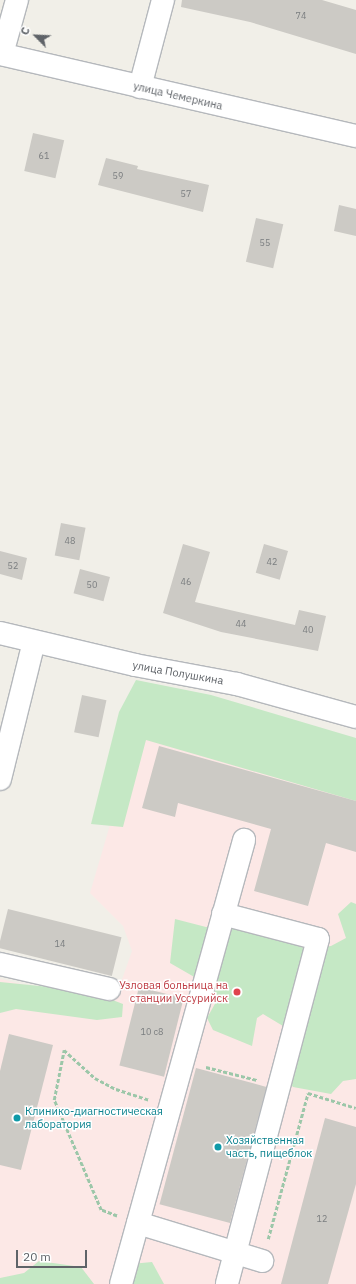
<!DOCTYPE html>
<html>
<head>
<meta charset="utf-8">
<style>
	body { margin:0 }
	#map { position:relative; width:356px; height:1284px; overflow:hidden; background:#f1efe8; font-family:"IBM Plex Sans",sans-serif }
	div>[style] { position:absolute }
	.medical>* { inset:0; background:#fce8e6 }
	.green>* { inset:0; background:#c5e8c5 }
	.building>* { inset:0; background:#cccac5; transform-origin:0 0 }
	.path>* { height:2.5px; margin-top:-1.25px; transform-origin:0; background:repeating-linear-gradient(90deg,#9cc7a9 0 4px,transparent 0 6px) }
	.roads { filter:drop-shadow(1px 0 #b5b8bc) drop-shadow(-1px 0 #b5b8bc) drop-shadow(0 1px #b5b8bc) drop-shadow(0 -1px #b5b8bc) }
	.minor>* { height:22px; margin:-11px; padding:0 11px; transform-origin:11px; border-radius:11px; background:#fff }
	.dots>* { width:11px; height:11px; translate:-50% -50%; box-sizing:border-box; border:2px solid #fff; border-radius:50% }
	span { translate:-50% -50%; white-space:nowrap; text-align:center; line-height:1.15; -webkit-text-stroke:3px #fff; paint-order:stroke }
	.number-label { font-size:9px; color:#7a7d7f }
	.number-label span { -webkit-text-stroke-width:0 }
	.street-label { font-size:11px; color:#5f6368 }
	.health-label { font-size:11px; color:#be3a42 }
	.right { translate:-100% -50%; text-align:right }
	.culture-label { font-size:11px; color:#0d838f }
	.left { translate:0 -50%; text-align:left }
	.north { position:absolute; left:16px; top:16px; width:40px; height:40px; -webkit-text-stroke:3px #fff; paint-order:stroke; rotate:294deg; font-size:11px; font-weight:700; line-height:16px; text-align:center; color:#5f6368 }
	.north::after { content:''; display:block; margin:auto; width:14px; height:18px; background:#5f6368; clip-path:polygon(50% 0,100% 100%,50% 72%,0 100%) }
	.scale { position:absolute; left:16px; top:1250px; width:71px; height:18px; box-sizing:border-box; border:2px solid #5f6368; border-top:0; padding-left:5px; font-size:12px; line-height:14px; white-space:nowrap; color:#5f6368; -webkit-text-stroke:3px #fff; paint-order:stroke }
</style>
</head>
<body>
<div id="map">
	<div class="medical">
		<i style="clip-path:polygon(147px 699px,356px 753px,356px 1284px,0 1284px,0 979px,113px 1005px,132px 951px,123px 926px,90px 893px)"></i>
	</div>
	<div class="green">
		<i style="clip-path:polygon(136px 680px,211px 695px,356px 738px,356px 801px,146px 740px,123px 827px,91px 824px,119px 712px)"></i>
		<i style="clip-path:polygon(351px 902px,356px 904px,356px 1079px,343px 1081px,331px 1094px,293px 1087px,286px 1078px,297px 1041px,283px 1026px,263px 1014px,257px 1018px,252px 1046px,213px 1030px,207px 1018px,216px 1002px,196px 978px,170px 963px,175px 919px,206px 927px,237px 928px,273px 935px,306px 949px,331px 946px,346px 938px,338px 914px)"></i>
		<i style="clip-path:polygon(0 982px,89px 991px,123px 1004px,122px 1017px,97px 1020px,16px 1009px,0 1013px)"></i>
		<i style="clip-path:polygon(39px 1261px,81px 1267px,94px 1284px,0 1284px,0 1278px,24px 1273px)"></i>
		<i style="clip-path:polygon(152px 1262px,164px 1284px,129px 1284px,131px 1264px)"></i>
	</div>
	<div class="building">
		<i style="clip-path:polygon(182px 0,322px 0,356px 10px,356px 54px,250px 22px,181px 7px)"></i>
		<i style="left:33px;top:133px;width:32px;height:39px;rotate:13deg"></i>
		<i style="clip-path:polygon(106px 158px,138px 166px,137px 169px,209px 185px,203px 212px,98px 185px)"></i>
		<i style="clip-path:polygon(339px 205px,356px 209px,356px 236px,334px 231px)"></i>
		<i style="left:256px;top:218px;width:28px;height:45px;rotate:13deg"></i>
		<i style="left:61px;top:523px;width:25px;height:33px;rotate:11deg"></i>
		<i style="clip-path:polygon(183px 544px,210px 552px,195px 602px,295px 625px,299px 610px,326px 616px,318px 651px,221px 632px,163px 613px)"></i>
		<i style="left:264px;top:544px;width:25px;height:30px;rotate:16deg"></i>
		<i style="clip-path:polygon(0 551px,27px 558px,22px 580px,0 574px)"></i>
		<i style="left:80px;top:569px;width:31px;height:25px;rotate:15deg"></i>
		<i style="left:82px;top:695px;width:25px;height:38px;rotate:12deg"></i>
		<i style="clip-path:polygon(159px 746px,356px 801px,356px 852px,326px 843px,308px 906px,254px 891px,271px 829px,178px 803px,175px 817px,142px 808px)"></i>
		<i style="left:8px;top:909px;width:117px;height:40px;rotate:14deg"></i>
		<i style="left:139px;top:987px;width:46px;height:81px;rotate:14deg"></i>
		<i style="clip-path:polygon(9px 1034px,53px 1045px,21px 1170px,0 1165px,0 1071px)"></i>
		<i style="left:196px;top:1068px;width:73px;height:141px;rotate:15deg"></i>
		<i style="clip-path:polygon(325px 1118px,356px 1127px,356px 1184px,328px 1284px,281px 1284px)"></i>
	</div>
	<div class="path">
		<i style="left:206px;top:1067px;width:53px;rotate:14.3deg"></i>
		<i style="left:117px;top:1216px;width:17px;rotate:-159deg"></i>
		<i style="left:101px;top:1210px;width:120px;rotate:-113.1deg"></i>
		<i style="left:54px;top:1100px;width:51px;rotate:-78.7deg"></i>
		<i style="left:64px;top:1050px;width:42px;rotate:42.1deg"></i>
		<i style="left:95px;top:1078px;width:24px;rotate:28deg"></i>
		<i style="left:116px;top:1089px;width:35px;rotate:18deg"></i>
		<i style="left:268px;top:1239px;width:151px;rotate:-74.7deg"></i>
		<i style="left:308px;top:1093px;width:50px;rotate:17.4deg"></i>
	</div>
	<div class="roads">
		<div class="minor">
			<i style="left:0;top:54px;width:365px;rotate:13deg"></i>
			<i style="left:2px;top:54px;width:56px;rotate:-74.5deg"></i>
			<i style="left:140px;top:87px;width:90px;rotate:-75.2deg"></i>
			<i style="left:0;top:633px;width:139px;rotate:13.3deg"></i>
			<i style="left:135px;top:665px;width:104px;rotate:10.6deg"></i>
			<i style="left:237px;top:684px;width:123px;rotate:15.5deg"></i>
			<i style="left:0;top:779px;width:141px;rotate:-76.1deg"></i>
			<i style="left:223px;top:914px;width:98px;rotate:14.7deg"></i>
			<i style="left:318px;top:939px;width:357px;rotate:104.8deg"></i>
			<i style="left:0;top:964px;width:112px;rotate:12.9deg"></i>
			<i style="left:138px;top:1223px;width:130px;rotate:17deg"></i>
			<i style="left:121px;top:1284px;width:461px;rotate:-74.5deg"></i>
		</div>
	</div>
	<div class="dots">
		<i style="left:237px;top:992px;background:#e0444e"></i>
		<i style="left:17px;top:1118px;background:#0f9aa8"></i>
		<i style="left:218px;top:1147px;background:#0f9aa8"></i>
	</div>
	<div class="number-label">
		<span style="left:301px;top:16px">74</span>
		<span style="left:44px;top:156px">61</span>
		<span style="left:118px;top:176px">59</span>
		<span style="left:186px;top:194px">57</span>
		<span style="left:265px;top:243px">55</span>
		<span style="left:70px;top:541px">48</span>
		<span style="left:272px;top:562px">42</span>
		<span style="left:13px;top:566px">52</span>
		<span style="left:186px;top:582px">46</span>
		<span style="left:92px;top:585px">50</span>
		<span style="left:241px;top:624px">44</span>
		<span style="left:308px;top:630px">40</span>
		<span style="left:60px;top:944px">14</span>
		<span style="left:152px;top:1032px">10 с8</span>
		<span style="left:322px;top:1219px">12</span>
	</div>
	<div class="street-label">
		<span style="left:178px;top:96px;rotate:13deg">улица Чемеркина</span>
		<span style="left:178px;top:673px;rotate:10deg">улица Полушкина</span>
	</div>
	<div class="health-label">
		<span class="right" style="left:228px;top:992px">Узловая больница на<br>станции Уссурийск</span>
	</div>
	<div class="culture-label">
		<span class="left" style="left:25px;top:1118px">Клинико-диагностическая<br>лаборатория</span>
		<span class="left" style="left:226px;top:1147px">Хозяйственная<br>часть, пищеблок</span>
	</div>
	<div class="north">С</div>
	<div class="scale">20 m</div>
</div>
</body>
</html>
